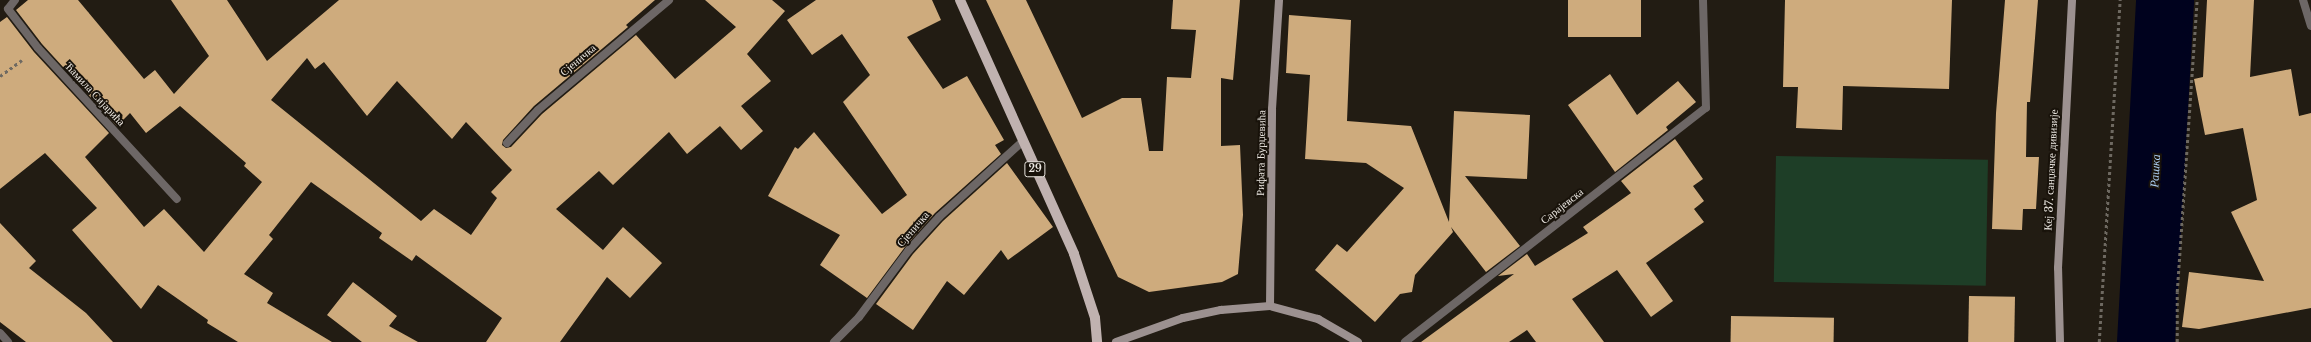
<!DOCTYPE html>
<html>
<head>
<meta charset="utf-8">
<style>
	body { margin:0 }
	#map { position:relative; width:2311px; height:342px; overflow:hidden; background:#221c13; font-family:"Libre Baskerville",serif }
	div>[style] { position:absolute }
	.green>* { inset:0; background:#1e3e27; transform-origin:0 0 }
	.river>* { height:58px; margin:-29px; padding:0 29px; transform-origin:29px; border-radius:29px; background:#00021e }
	.building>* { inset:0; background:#ceab7d; transform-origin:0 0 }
	.path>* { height:2.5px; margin-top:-1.25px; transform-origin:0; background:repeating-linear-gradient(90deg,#6e6961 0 3px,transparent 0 6px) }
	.street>* { height:8px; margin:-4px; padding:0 4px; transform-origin:4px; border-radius:4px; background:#6d6766 }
	.secondary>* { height:8px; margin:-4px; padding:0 4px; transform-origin:4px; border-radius:4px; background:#9c9190 }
	.primary>* { height:10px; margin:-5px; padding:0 5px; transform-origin:5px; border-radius:5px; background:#c0b2b0 }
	span { translate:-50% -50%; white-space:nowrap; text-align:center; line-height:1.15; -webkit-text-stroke:4px #18120a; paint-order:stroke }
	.shield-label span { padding:1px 3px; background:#18120a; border:1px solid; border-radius:3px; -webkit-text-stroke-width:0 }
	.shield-label { font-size:10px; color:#ebe7e1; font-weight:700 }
	.street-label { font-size:11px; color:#ebe7e1 }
	.water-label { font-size:12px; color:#aed1f5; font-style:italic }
</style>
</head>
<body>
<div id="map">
	<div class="green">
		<i style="left:1776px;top:156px;width:212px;height:126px;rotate:1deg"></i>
	</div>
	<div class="river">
		<i style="left:2146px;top:342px;width:343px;rotate:-86.8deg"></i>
	</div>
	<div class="building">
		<i style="clip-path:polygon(evenodd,28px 0,78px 0,144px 79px,155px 70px,174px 94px,209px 56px,171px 0,227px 0,267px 61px,339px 0,655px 0,626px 25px,628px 27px,534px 106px,503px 140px,502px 145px,506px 148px,511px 147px,542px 114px,636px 35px,675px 79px,736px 27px,705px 0,772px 0,785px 11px,747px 54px,771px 81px,741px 106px,763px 131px,741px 150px,720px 126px,687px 154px,669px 132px,613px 185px,599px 171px,556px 209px,603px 250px,623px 227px,662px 263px,630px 298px,607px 277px,560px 342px,486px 342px,502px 318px,416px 255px,412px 261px,379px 238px,382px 233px,311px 182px,269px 235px,273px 239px,244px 274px,273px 293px,267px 303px,332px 342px,238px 342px,207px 323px,208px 320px,158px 285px,141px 309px,72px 230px,97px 208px,45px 153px,0 189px,0 22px,7px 17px,34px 52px,109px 133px,85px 157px,144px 227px,164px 209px,204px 252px,262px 182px,244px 166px,246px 163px,180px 106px,146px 133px,130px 113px,117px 126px,42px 44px,16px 10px,28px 0,307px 58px,315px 69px,324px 62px,367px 116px,397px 81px,452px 139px,466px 122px,512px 170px,491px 192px,497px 198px,471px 235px,434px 209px,421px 221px,271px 100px,307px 58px)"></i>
		<i style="clip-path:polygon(816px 0,932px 0,941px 20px,907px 37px,943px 89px,967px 76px,1004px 140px,995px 145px,1001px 154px,935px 213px,905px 247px,867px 298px,820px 265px,840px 235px,768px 196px,795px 147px,798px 149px,814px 132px,882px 214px,907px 195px,843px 102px,870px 75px,842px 34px,812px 55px,787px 20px)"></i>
		<i style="clip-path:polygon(986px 0,1026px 0,1082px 118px,1122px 98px,1141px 98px,1149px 151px,1163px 151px,1167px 77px,1191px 78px,1196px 30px,1171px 29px,1173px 0,1240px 0,1233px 80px,1221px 78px,1221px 146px,1240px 145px,1243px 215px,1238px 274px,1222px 282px,1149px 292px,1118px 277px)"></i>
		<i style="left:1568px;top:0;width:73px;height:37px"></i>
		<i style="clip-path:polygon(1785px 0,1952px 0,1949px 89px,1843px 86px,1842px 130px,1796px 128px,1798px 87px,1783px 87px)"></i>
		<i style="clip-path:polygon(2005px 0,2038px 0,2030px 102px,2027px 102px,2026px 157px,2039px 157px,2036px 209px,2023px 209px,2022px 230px,1992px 229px,1996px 113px)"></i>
		<i style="clip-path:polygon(2207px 0,2254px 0,2250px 77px,2291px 69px,2299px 116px,2311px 113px,2311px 308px,2199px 329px,2182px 327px,2189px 272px,2264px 281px,2231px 212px,2257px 200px,2243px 128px,2205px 135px,2194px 79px,2203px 77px)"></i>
		<i style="clip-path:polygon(1289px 15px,1351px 20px,1347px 121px,1411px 126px,1449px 222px,1454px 111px,1530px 115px,1527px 179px,1465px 176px,1520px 246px,1486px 272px,1451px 227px,1453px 232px,1415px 275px,1412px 292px,1400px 294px,1375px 322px,1315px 270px,1337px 244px,1347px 252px,1404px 188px,1366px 163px,1305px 159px,1310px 75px,1286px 73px)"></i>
		<i style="clip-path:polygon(1610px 74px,1637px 115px,1678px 81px,1696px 102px,1666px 127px,1668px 130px,1615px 172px,1568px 105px)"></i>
		<i style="clip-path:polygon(1675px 139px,1703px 179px,1693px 186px,1704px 201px,1694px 209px,1704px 222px,1646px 263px,1673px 301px,1651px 317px,1617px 270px,1572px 299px,1604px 342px,1536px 342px,1527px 330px,1509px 342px,1421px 342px,1514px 274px,1498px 276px,1527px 254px,1535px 266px,1588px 233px,1583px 227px,1631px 193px,1621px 181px)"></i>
		<i style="clip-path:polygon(1007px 163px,1053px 227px,1008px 260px,1001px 250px,964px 295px,947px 281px,913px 330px,876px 304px,913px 254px,943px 221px)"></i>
		<i style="clip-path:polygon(0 223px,36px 261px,29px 268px,86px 313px,113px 342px,26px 342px,0 322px)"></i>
		<i style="clip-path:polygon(353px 282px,397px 316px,389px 326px,418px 342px,362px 342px,327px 315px)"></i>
		<i style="left:1969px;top:296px;width:46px;height:46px;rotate:1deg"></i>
		<i style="left:1731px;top:316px;width:103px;height:26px;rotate:1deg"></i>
	</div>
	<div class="path">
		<i style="left:0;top:76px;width:27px;rotate:-36deg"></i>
		<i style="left:2099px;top:342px;width:343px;rotate:-86.5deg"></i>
		<i style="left:2177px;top:342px;width:50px;rotate:-90deg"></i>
		<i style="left:2177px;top:292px;width:293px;rotate:-86.1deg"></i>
	</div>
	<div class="street">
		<i style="left:15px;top:0;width:11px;rotate:128deg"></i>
		<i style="left:8px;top:9px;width:49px;rotate:52.4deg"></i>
		<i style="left:38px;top:48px;width:205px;rotate:47.4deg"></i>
		<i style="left:2303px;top:0;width:27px;rotate:73deg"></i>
		<i style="left:507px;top:143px;width:45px;rotate:-46.8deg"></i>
		<i style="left:538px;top:110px;width:171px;rotate:-40deg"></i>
		<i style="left:0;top:333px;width:12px;rotate:48deg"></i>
		<i style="left:834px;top:342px;width:35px;rotate:-45deg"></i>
		<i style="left:859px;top:317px;width:84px;rotate:-53.3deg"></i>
		<i style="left:909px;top:250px;width:45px;rotate:-47.7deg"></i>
		<i style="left:939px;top:217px;width:112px;rotate:-42.1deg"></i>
		<i style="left:1405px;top:342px;width:381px;rotate:-37.9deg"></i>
		<i style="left:1706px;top:108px;width:108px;rotate:-91.6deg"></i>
	</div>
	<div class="secondary">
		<i style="left:1270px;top:306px;width:197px;rotate:-89.4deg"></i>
		<i style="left:1272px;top:109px;width:109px;rotate:-86.3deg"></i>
		<i style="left:1116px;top:342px;width:71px;rotate:-19.7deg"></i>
		<i style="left:1183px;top:318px;width:39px;rotate:-12deg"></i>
		<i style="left:1221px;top:310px;width:49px;rotate:-4.7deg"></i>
		<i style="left:1270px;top:306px;width:50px;rotate:15.2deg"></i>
		<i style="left:1318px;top:319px;width:46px;rotate:29.9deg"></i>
		<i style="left:2060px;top:342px;width:74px;rotate:-91.5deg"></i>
		<i style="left:2058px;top:268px;width:268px;rotate:-87deg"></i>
	</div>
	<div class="primary">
		<i style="left:960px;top:0;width:278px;rotate:65.8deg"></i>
		<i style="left:1074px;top:254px;width:67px;rotate:71.8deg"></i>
		<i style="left:1095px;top:318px;width:24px;rotate:85deg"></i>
	</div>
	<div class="shield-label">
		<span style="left:1035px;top:169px">29</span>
	</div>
	<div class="street-label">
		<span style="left:578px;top:60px;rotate:-40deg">Сјеничка</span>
		<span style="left:95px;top:94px;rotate:47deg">Ћамила Сијарића</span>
		<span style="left:1261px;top:153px;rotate:-89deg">Рифата Бурџевића</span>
		<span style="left:2051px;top:170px;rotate:-87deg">Кеј 37. санџачке дивизије</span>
		<span style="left:1562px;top:206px;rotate:-38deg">Сарајевска</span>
		<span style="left:913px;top:229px;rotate:-49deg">Сјеничка</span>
	</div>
	<div class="water-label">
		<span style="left:2155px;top:171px;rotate:-87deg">Рашка</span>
	</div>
</div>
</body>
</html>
